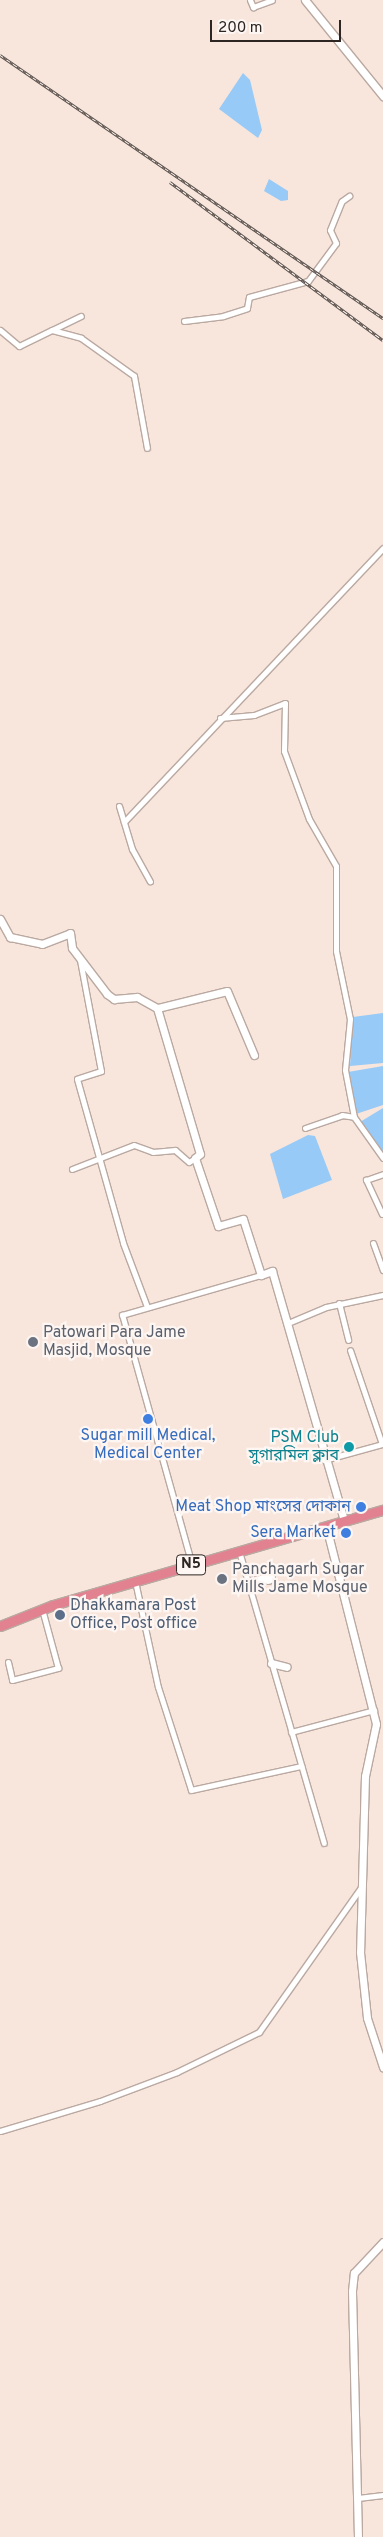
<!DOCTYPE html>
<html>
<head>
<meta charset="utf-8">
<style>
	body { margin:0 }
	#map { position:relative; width:383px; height:2537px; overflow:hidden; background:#f8e6dd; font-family:Overpass,"Noto Sans Bengali",sans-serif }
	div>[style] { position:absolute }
	.water>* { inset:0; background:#97caf6 }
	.roads { filter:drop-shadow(1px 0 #baa9a1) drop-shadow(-1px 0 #baa9a1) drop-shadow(0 1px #baa9a1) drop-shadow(0 -1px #baa9a1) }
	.street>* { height:5px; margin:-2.5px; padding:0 2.5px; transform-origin:2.5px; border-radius:2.5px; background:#fff }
	.secondary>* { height:7px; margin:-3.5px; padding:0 3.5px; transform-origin:3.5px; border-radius:3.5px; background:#fff }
	.secondary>.ring { margin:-3.5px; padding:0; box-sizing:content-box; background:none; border:7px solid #fff; border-radius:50% }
	.highway>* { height:9px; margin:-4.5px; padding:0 4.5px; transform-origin:4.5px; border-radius:4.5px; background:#e28291 }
	.rail>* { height:3px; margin-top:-1.5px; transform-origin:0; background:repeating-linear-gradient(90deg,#fdf6f2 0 4px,#59504b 0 8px); box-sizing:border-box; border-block:1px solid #59504b }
	.dots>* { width:14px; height:14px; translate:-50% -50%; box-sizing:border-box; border:2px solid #fdf6f2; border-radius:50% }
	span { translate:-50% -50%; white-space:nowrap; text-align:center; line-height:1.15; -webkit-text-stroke:4.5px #fdf6f2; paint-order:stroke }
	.shield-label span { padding:1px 4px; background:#fdf6f2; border:1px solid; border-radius:4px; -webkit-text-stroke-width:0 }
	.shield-label { font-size:15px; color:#2c2522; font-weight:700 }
	.worship-label { font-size:16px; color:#5b616d }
	.left { translate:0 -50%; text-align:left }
	.shop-label { font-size:16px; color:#366cbe }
	.right { translate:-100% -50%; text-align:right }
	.culture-label { font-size:16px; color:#0d838f }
	.service-label { font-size:16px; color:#4e5e75 }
	.scale { position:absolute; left:210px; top:20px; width:131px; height:22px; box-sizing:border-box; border:2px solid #2c2522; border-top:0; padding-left:6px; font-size:15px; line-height:18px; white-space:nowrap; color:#2c2522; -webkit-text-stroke:4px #fdf6f2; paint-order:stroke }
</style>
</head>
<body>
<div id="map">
	<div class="water">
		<i style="clip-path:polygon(243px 73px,250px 80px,262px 130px,258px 138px,219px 109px)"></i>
		<i style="clip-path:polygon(269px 179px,288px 191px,288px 200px,281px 201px,264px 191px)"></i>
		<i style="clip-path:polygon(383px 1013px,383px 1063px,350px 1066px,353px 1017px)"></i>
		<i style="clip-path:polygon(383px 1066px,383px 1105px,356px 1114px,348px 1072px)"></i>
		<i style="clip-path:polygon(383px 1108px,383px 1153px,360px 1122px)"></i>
		<i style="clip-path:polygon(308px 1135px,315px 1136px,332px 1180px,283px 1199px,270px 1154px)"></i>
	</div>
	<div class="roads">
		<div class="street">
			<i style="left:250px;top:0;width:8px;rotate:67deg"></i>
			<i style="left:253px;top:7px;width:20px;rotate:-20deg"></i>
			<i style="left:184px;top:321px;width:39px;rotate:-7deg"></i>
			<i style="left:223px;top:316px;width:25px;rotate:-18deg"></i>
			<i style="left:247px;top:308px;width:11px;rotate:-80deg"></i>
			<i style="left:249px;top:297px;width:61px;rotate:-15.2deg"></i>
			<i style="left:308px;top:281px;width:47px;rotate:-53.6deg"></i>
			<i style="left:336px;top:243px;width:14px;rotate:-115deg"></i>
			<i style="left:330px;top:230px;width:31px;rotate:-68deg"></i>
			<i style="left:342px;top:201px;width:9px;rotate:-36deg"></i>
			<i style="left:0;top:330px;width:25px;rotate:40deg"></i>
			<i style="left:19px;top:346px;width:37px;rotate:-26deg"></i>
			<i style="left:52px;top:330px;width:30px;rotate:15deg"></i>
			<i style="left:81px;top:338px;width:65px;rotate:35.6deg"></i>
			<i style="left:134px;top:376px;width:73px;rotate:79.8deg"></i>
			<i style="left:52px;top:330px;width:32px;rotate:-26deg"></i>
			<i style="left:220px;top:718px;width:34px;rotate:-5deg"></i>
			<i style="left:254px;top:715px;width:33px;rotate:-21deg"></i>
			<i style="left:285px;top:703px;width:48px;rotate:91.2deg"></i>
			<i style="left:284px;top:751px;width:72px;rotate:69.8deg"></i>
			<i style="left:309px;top:819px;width:54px;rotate:60.1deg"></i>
			<i style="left:336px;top:866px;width:85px;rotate:90deg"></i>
			<i style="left:336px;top:951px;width:69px;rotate:78.4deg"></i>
			<i style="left:350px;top:1019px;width:51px;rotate:95.6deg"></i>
			<i style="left:345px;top:1070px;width:48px;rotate:79.2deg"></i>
			<i style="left:354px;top:1117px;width:50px;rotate:54.7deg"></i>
			<i style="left:119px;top:806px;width:45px;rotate:73.2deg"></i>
			<i style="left:132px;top:849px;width:37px;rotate:61deg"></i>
			<i style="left:124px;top:822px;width:377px;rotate:-46.6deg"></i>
			<i style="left:80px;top:960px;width:113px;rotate:79.3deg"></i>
			<i style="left:101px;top:1071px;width:25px;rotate:162deg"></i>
			<i style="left:77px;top:1079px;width:170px;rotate:74.3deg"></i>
			<i style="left:123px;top:1243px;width:68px;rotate:69.4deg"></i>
			<i style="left:305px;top:1128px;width:39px;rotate:-19deg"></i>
			<i style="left:342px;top:1115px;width:12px;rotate:9deg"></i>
			<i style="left:72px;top:1169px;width:66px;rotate:-21.2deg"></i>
			<i style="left:134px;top:1145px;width:20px;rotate:20deg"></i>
			<i style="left:153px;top:1152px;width:22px;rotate:-5deg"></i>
			<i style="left:175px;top:1150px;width:18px;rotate:41deg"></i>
			<i style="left:189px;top:1162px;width:7px;rotate:-34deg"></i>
			<i style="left:382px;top:1214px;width:38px;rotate:-115deg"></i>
			<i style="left:366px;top:1180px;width:18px;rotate:-19deg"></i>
			<i style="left:373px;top:1243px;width:29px;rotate:70deg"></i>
			<i style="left:339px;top:1303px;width:38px;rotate:76deg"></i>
			<i style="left:288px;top:1323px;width:41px;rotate:-22.8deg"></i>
			<i style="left:326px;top:1307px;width:58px;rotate:-11.9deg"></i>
			<i style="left:324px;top:1460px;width:60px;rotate:-15.4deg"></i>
			<i style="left:382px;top:1444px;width:99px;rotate:-108.8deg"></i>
			<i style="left:239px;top:1551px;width:304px;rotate:73.8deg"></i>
			<i style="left:192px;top:1565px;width:260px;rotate:-105.6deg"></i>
			<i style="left:122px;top:1315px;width:145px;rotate:-16.1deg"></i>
			<i style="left:135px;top:1581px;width:108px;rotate:77.8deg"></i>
			<i style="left:158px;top:1687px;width:108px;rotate:72.2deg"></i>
			<i style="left:191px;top:1790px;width:113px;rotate:-12.3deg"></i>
			<i style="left:8px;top:1662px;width:18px;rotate:77deg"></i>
			<i style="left:12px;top:1680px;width:48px;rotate:-14.6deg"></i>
			<i style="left:58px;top:1668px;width:61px;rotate:-105.2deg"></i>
			<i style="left:291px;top:1732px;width:86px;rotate:-14.8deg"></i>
			<i style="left:0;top:2131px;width:104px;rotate:-16.7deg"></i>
			<i style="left:100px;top:2101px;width:82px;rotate:-20.6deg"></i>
			<i style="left:177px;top:2072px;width:91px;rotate:-26deg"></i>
			<i style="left:259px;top:2032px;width:179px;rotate:-54.8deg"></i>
			<i style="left:358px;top:2498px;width:25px;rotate:-7deg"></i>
		</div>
		<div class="secondary">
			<i style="left:305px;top:0;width:124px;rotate:50.9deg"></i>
			<i style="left:0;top:919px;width:21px;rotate:61deg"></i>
			<i style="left:10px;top:937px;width:33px;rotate:12deg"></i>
			<i style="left:42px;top:944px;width:30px;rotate:-21deg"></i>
			<i style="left:70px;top:933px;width:15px;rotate:82deg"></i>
			<i style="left:72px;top:948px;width:58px;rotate:52.7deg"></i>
			<i style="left:107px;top:994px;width:9px;rotate:36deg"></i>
			<i style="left:114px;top:999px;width:23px;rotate:-5deg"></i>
			<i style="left:137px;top:997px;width:23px;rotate:29deg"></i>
			<i style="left:254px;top:1055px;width:69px;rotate:-112.9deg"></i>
			<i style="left:227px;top:991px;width:72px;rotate:166.3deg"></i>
			<i style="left:157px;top:1008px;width:152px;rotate:73.6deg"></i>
			<i style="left:200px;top:1154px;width:6px;rotate:141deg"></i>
			<i style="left:195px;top:1158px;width:72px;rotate:71.3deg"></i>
			<i style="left:218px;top:1226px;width:26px;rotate:-16deg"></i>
			<i style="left:243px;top:1219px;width:59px;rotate:72.2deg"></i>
			<i style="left:261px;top:1275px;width:12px;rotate:-20deg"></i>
			<i style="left:272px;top:1271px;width:260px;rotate:73.9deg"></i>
			<i style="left:326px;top:1526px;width:204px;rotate:75.8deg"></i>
			<i style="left:376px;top:1724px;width:53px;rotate:101.9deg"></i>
			<i style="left:365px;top:1776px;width:176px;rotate:91.6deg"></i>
			<i style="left:360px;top:1952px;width:66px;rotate:83.9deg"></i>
			<i style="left:367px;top:2018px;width:52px;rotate:71.9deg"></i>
			<i class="ring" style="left:264.5px;top:1573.5px;width:0;height:0"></i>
			<i style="left:248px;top:1582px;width:16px;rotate:-14deg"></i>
			<i style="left:271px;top:1663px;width:16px;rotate:14deg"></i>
			<i style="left:358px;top:2537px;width:246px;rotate:-91.4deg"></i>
			<i style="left:352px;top:2291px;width:18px;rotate:-84deg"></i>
			<i style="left:354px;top:2273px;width:42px;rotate:-46.9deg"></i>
		</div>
		<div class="highway">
			<i style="left:0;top:1626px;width:57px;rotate:-21.6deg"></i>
			<i style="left:53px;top:1605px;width:343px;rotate:-16.1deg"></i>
		</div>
	</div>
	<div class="rail">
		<i style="left:0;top:55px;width:465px;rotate:34.5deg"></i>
		<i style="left:170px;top:182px;width:265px;rotate:36.6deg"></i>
	</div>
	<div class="dots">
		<i style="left:33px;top:1342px;background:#6b7280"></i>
		<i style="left:148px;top:1419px;background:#3f7fe0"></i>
		<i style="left:349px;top:1447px;background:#0f9aa8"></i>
		<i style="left:361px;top:1507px;background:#3f7fe0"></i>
		<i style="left:346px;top:1533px;background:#3f7fe0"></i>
		<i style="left:222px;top:1579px;background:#6b7280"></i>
		<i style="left:60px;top:1615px;background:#5c6f8a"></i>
	</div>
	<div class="shield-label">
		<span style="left:191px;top:1565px">N5</span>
	</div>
	<div class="worship-label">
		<span class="left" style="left:43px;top:1342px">Patowari Para Jame<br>Masjid, Mosque</span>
		<span class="left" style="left:232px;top:1579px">Panchagarh Sugar<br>Mills Jame Mosque</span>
	</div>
	<div class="shop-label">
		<span style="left:148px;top:1445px">Sugar mill Medical,<br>Medical Center</span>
		<span class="right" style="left:351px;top:1507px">Meat Shop মাংসের দোকান</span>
		<span class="right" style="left:336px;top:1533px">Sera Market</span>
	</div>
	<div class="culture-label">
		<span class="right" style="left:339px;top:1447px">PSM Club<br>সুগারমিল ক্লাব</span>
	</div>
	<div class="service-label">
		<span class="left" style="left:70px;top:1615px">Dhakkamara Post<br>Office, Post office</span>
	</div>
	<div class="scale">200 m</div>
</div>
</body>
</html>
